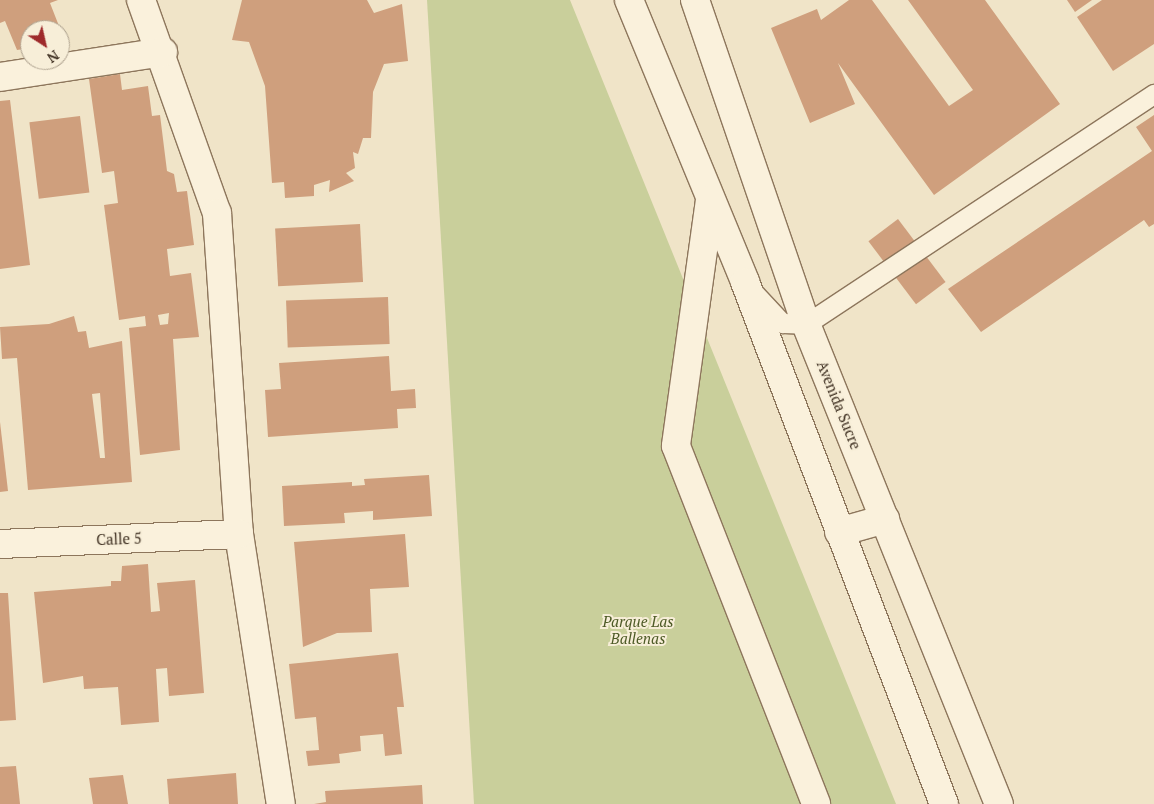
<!DOCTYPE html>
<html>
<head>
<meta charset="utf-8">
<style>
	body { margin:0 }
	#map { position:relative; width:1154px; height:804px; overflow:hidden; background:#f0e4c8; font-family:"PT Serif",serif }
	div>[style] { position:absolute }
	.green>* { inset:0; background:#c9cf9b }
	.building>* { inset:0; background:#cf9f7d; transform-origin:0 0 }
	.roads { filter:drop-shadow(1px 0 #8d765c) drop-shadow(-1px 0 #8d765c) drop-shadow(0 1px #8d765c) drop-shadow(0 -1px #8d765c) }
	.lane>* { height:19px; margin:-9.5px; padding:0 9.5px; transform-origin:9.5px; border-radius:9.5px; background:#faf1dc }
	.street>* { height:28px; margin:-14px; padding:0 14px; transform-origin:14px; border-radius:14px; background:#faf1dc }
	span { translate:-50% -50%; white-space:nowrap; text-align:center; line-height:1.15; -webkit-text-stroke:4px #f7eed8; paint-order:stroke }
	.street-label { font-size:15px; color:#3d2e20 }
	.park-label { font-size:15px; color:#4d5a26; font-style:italic }
	.north { position:absolute; left:20px; top:20px; width:50px; height:50px; box-sizing:border-box; background:#f7eed8; border:1px solid #ada18e; border-radius:50%; rotate:145deg; font-size:14px; font-weight:700; line-height:20px; text-align:center; color:#3d2e20 }
	.north::after { content:''; display:block; margin:auto; width:18px; height:22px; background:#9e2a2b; clip-path:polygon(50% 0,100% 100%,50% 72%,0 100%) }
</style>
</head>
<body>
<div id="map">
	<div class="green">
		<i style="clip-path:polygon(427px 0,570px 0,896px 804px,474px 804px)"></i>
	</div>
	<div class="building">
		<i style="clip-path:polygon(0 0,58px 0,50px 3px,66px 44px,60px 44px,60px 30px,30px 30px,30px 48px,17px 50px,5px 21px,0 23px)"></i>
		<i style="clip-path:polygon(242px 0,367px 0,374px 13px,402px 4px,408px 61px,384px 64px,373px 92px,371px 138px,363px 138px,358px 154px,353px 152px,355px 168px,346px 173px,354px 181px,329px 192px,330px 180px,314px 185px,314px 196px,285px 198px,284px 182px,272px 183px,265px 86px,249px 42px,232px 40px)"></i>
		<i style="clip-path:polygon(849px 0,872px 0,949px 106px,973px 90px,908px 0,985px 0,1060px 104px,934px 195px,838px 63px,855px 104px,810px 123px,771px 28px,817px 9px,821px 20px)"></i>
		<i style="clip-path:polygon(1067px 0,1092px 0,1075px 12px)"></i>
		<i style="clip-path:polygon(1102px 0,1154px 0,1154px 44px,1113px 71px,1077px 17px)"></i>
		<i style="clip-path:polygon(evenodd,120px 74px,122px 90px,148px 86px,152px 116px,160px 115px,167px 171px,174px 174px,177px 192px,187px 191px,194px 245px,167px 249px,170px 276px,191px 273px,199px 337px,173px 339px,180px 450px,140px 455px,129px 328px,146px 326px,145px 316px,119px 320px,104px 205px,118px 203px,114px 171px,102px 173px,89px 79px,120px 74px,169px 313px,168px 324px,160px 325px,158px 315px,169px 313px)"></i>
		<i style="clip-path:polygon(10px 100px,30px 265px,0 269px,0 101px)"></i>
		<i style="clip-path:polygon(1154px 115px,1154px 224px,1149px 227px,1144px 220px,981px 332px,948px 289px,1152px 151px,1136px 127px)"></i>
		<i style="left:80px;top:116px;width:77px;height:51px;rotate:83deg"></i>
		<i style="left:898px;top:219px;width:79px;height:37px;rotate:53deg"></i>
		<i style="left:360px;top:224px;width:58px;height:85px;rotate:87deg"></i>
		<i style="left:388px;top:297px;width:47px;height:102px;rotate:88deg"></i>
		<i style="clip-path:polygon(evenodd,74px 316px,78px 332px,86px 331px,89px 348px,122px 341px,132px 482px,28px 490px,17px 358px,2px 359px,0 327px,49px 324px,74px 316px,100px 393px,105px 458px,100px 458px,92px 394px,100px 393px)"></i>
		<i style="clip-path:polygon(389px 356px,391px 391px,415px 389px,416px 408px,397px 409px,398px 428px,268px 437px,265px 390px,281px 389px,279px 363px)"></i>
		<i style="clip-path:polygon(0 422px,8px 491px,0 492px)"></i>
		<i style="clip-path:polygon(429px 475px,432px 516px,373px 520px,373px 511px,344px 513px,345px 523px,284px 526px,282px 486px,352px 482px,352px 486px,365px 485px,364px 479px)"></i>
		<i style="clip-path:polygon(405px 534px,409px 587px,370px 589px,372px 632px,337px 633px,303px 647px,294px 542px)"></i>
		<i style="clip-path:polygon(148px 564px,151px 612px,160px 611px,157px 583px,195px 580px,204px 693px,169px 696px,167px 668px,156px 669px,159px 722px,121px 725px,118px 687px,84px 689px,83px 676px,43px 683px,34px 592px,111px 586px,111px 581px,121px 581px,122px 566px)"></i>
		<i style="clip-path:polygon(0 593px,8px 593px,16px 720px,0 721px)"></i>
		<i style="clip-path:polygon(398px 653px,404px 707px,397px 707px,402px 754px,385px 756px,383px 734px,360px 736px,361px 751px,339px 754px,340px 763px,308px 766px,306px 751px,319px 750px,316px 717px,295px 719px,289px 664px)"></i>
		<i style="clip-path:polygon(16px 766px,20px 804px,0 804px,0 767px)"></i>
		<i style="clip-path:polygon(236px 773px,238px 804px,169px 804px,167px 779px)"></i>
		<i style="clip-path:polygon(123px 775px,128px 804px,93px 804px,89px 778px)"></i>
		<i style="clip-path:polygon(422px 785px,423px 804px,314px 804px,326px 802px,325px 791px)"></i>
	</div>
	<div class="roads">
		<div class="lane">
			<i style="left:755px;top:294px;width:40px;rotate:47deg"></i>
			<i style="left:782px;top:323px;width:24px;rotate:2deg"></i>
			<i style="left:806px;top:324px;width:417px;rotate:-33.5deg"></i>
		</div>
		<div class="street">
			<i style="left:141px;top:0;width:226px;rotate:70.4deg"></i>
			<i style="left:217px;top:213px;width:322px;rotate:86.1deg"></i>
			<i style="left:239px;top:534px;width:273px;rotate:81.2deg"></i>
			<i style="left:629px;top:0;width:305px;rotate:67.6deg"></i>
			<i style="left:745px;top:282px;width:559px;rotate:69.13deg"></i>
			<i style="left:695px;top:0;width:342px;rotate:71.1deg"></i>
			<i style="left:806px;top:324px;width:517px;rotate:68.1deg"></i>
			<i style="left:0;top:77px;width:165px;rotate:-8.7deg"></i>
			<i style="left:710px;top:200px;width:248px;rotate:97.9deg"></i>
			<i style="left:676px;top:446px;width:384px;rotate:68.6deg"></i>
			<i style="left:839px;top:532px;width:48px;rotate:-15.8deg"></i>
			<i style="left:0;top:544px;width:239px;rotate:-2.4deg"></i>
		</div>
	</div>
	<div class="street-label">
		<span style="left:839px;top:405px;rotate:68deg">Avenida Sucre</span>
		<span style="left:119px;top:539px;rotate:-2deg">Calle 5</span>
	</div>
	<div class="park-label">
		<span style="left:638px;top:630px">Parque Las<br>Ballenas</span>
	</div>
	<div class="north">N</div>
</div>
</body>
</html>
